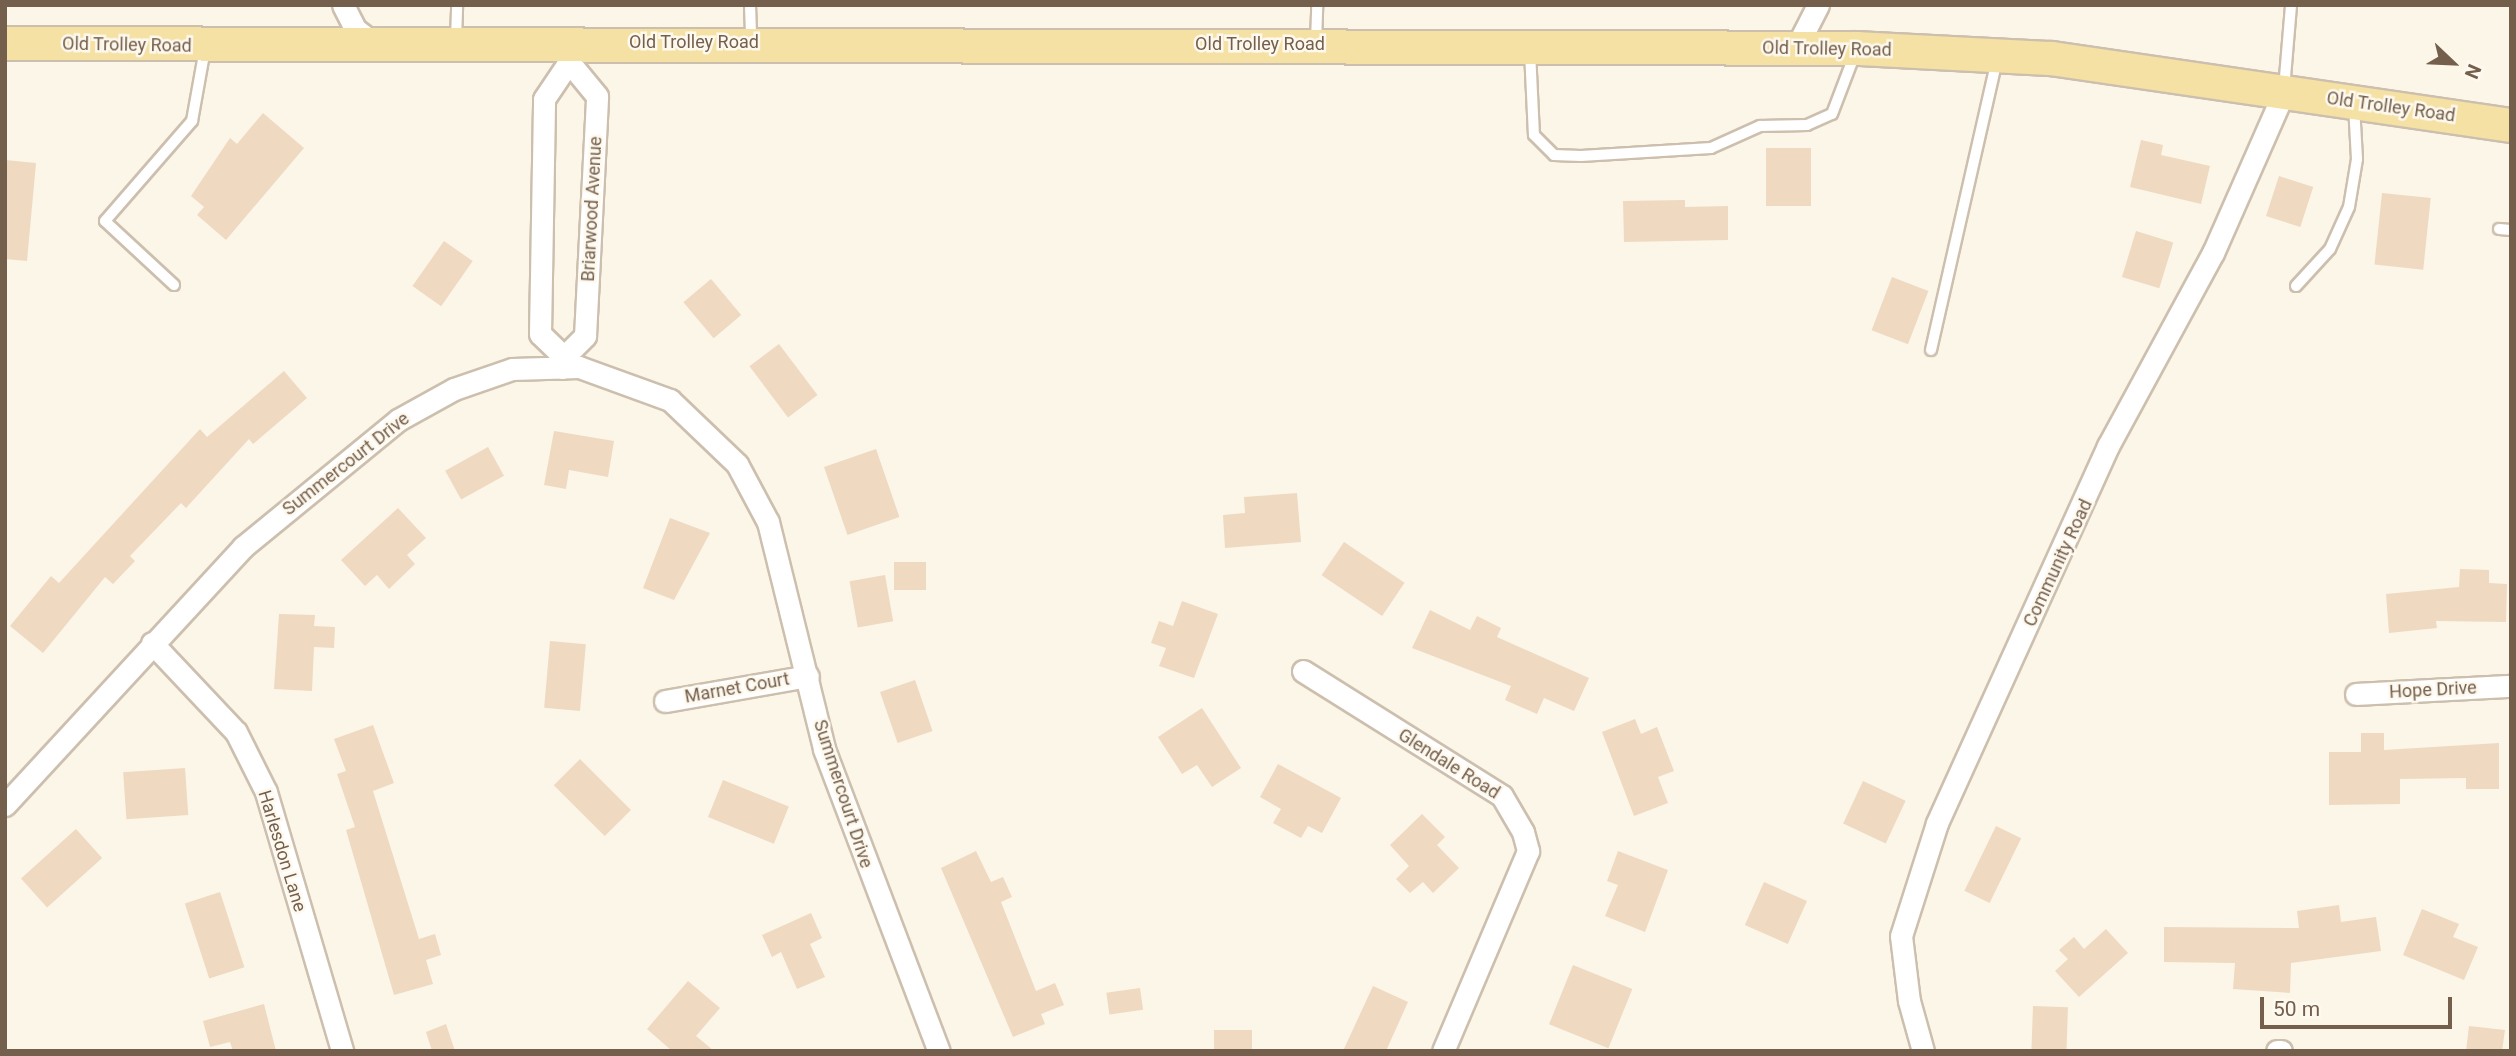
<!DOCTYPE html>
<html>
<head>
<meta charset="utf-8">
<style>
	body { margin:0 }
	#map { position:relative; width:2516px; height:1056px; overflow:hidden; background:#fbf6e8; font-family:Roboto,sans-serif }
	div>[style] { position:absolute }
	.building>* { inset:0; background:#efd9c1; transform-origin:0 0 }
	.roads { filter:drop-shadow(2px 0 #cdbfae) drop-shadow(-2px 0 #cdbfae) drop-shadow(0 2px #cdbfae) drop-shadow(0 -2px #cdbfae) }
	.service>* { height:10px; margin:-5px; padding:0 5px; transform-origin:5px; border-radius:5px; background:#fff }
	.minor>* { height:21px; margin:-10.5px; padding:0 10.5px; transform-origin:10.5px; border-radius:10.5px; background:#fff }
	.primary>* { height:33px; margin:-16.5px; padding:0 16.5px; transform-origin:16.5px; border-radius:16.5px; background:#f5e1a4 }
	span { translate:-50% -50%; white-space:nowrap; text-align:center; line-height:1.15; -webkit-text-stroke:5px #fef9ee; paint-order:stroke }
	.street-label { font-size:18px; color:#745f4d }
	.frame { position:absolute; inset:0; border:7px solid #745f4d; pointer-events:none }
	.north { position:absolute; left:2418px; top:28px; width:70px; height:70px; -webkit-text-stroke:5px #fef9ee; paint-order:stroke; rotate:113deg; font-size:19px; font-weight:700; line-height:28px; text-align:center; color:#745f4d }
	.north::after { content:''; display:block; margin:auto; width:24px; height:32px; background:#745f4d; clip-path:polygon(50% 0,100% 100%,50% 72%,0 100%) }
	.scale { position:absolute; left:2260px; top:997px; width:192px; height:32px; box-sizing:border-box; border:4px solid #745f4d; border-top:0; padding-left:9px; font-size:21px; line-height:24px; white-space:nowrap; color:#745f4d; -webkit-text-stroke:5px #fef9ee; paint-order:stroke }
</style>
</head>
<body>
<div id="map">
	<div class="building">
		<i style="clip-path:polygon(263px 113px,304px 148px,226px 240px,197px 215px,204px 207px,191px 196px,230px 138px,237px 144px)"></i>
		<i style="clip-path:polygon(2141px 140px,2163px 145px,2161px 155px,2210px 166px,2201px 204px,2130px 187px)"></i>
		<i style="left:1766px;top:148px;width:45px;height:58px"></i>
		<i style="clip-path:polygon(5px 160px,36px 163px,27px 261px,5px 259px)"></i>
		<i style="left:2279px;top:176px;width:36px;height:42px;rotate:18deg"></i>
		<i style="left:2382px;top:193px;width:49px;height:72px;rotate:6deg"></i>
		<i style="clip-path:polygon(1685px 200px,1685px 207px,1728px 206px,1728px 240px,1624px 242px,1623px 201px)"></i>
		<i style="left:2136px;top:231px;width:39px;height:48px;rotate:17deg"></i>
		<i style="left:444px;top:241px;width:35px;height:55px;rotate:35deg"></i>
		<i style="left:1892px;top:277px;width:39px;height:57px;rotate:21deg"></i>
		<i style="left:711px;top:279px;width:47px;height:36px;rotate:50deg"></i>
		<i style="left:779px;top:344px;width:64px;height:37px;rotate:53deg"></i>
		<i style="clip-path:polygon(284px 371px,307px 398px,253px 444px,249px 439px,186px 508px,181px 503px,130px 556px,135px 561px,113px 584px,105px 577px,43px 653px,10px 626px,51px 576px,59px 583px,200px 429px,207px 437px)"></i>
		<i style="clip-path:polygon(554px 431px,614px 441px,608px 477px,569px 470px,566px 489px,544px 485px)"></i>
		<i style="left:488px;top:447px;width:33px;height:49px;rotate:61deg"></i>
		<i style="left:876px;top:449px;width:72px;height:55px;rotate:71deg"></i>
		<i style="clip-path:polygon(1297px 493px,1301px 542px,1225px 548px,1223px 515px,1245px 513px,1244px 497px)"></i>
		<i style="clip-path:polygon(398px 508px,426px 538px,407px 555px,415px 564px,389px 589px,377px 575px,365px 586px,341px 560px)"></i>
		<i style="clip-path:polygon(670px 518px,710px 533px,674px 600px,643px 588px)"></i>
		<i style="left:1344px;top:542px;width:73px;height:40px;rotate:34deg"></i>
		<i style="left:894px;top:562px;width:32px;height:28px"></i>
		<i style="clip-path:polygon(2460px 569px,2489px 570px,2489px 583px,2507px 584px,2506px 622px,2436px 621px,2437px 628px,2389px 633px,2386px 594px,2459px 587px)"></i>
		<i style="left:885px;top:575px;width:47px;height:36px;rotate:80deg"></i>
		<i style="clip-path:polygon(1182px 601px,1218px 614px,1194px 678px,1159px 666px,1166px 648px,1151px 643px,1159px 621px,1173px 626px)"></i>
		<i style="clip-path:polygon(1430px 610px,1470px 630px,1477px 616px,1501px 628px,1497px 637px,1589px 678px,1574px 711px,1544px 698px,1537px 714px,1505px 700px,1511px 686px,1412px 648px)"></i>
		<i style="clip-path:polygon(279px 614px,315px 615px,314px 626px,335px 627px,334px 648px,314px 647px,312px 691px,274px 689px)"></i>
		<i style="left:550px;top:641px;width:36px;height:67px;rotate:5deg"></i>
		<i style="left:915px;top:680px;width:54px;height:37px;rotate:71deg"></i>
		<i style="clip-path:polygon(1202px 708px,1241px 768px,1212px 787px,1197px 765px,1182px 774px,1158px 737px)"></i>
		<i style="clip-path:polygon(1635px 719px,1641px 734px,1657px 727px,1674px 771px,1658px 777px,1668px 803px,1634px 816px,1602px 732px)"></i>
		<i style="clip-path:polygon(373px 725px,394px 783px,373px 791px,419px 939px,435px 934px,441px 955px,426px 960px,433px 984px,394px 995px,346px 830px,355px 827px,337px 774px,346px 771px,334px 739px)"></i>
		<i style="clip-path:polygon(2361px 733px,2384px 733px,2384px 750px,2499px 743px,2499px 789px,2466px 789px,2466px 778px,2400px 779px,2400px 804px,2329px 805px,2329px 752px,2361px 752px)"></i>
		<i style="left:580px;top:759px;width:72px;height:37px;rotate:45deg"></i>
		<i style="clip-path:polygon(1278px 764px,1341px 798px,1322px 833px,1308px 826px,1301px 838px,1273px 823px,1281px 809px,1260px 797px)"></i>
		<i style="left:185px;top:768px;width:47px;height:62px;rotate:86deg"></i>
		<i style="left:723px;top:780px;width:71px;height:40px;rotate:22deg"></i>
		<i style="left:1863px;top:781px;width:47px;height:47px;rotate:25deg"></i>
		<i style="clip-path:polygon(1422px 814px,1445px 837px,1437px 845px,1459px 868px,1433px 893px,1423px 882px,1410px 893px,1396px 879px,1409px 866px,1390px 845px)"></i>
		<i style="left:1996px;top:826px;width:28px;height:72px;rotate:26deg"></i>
		<i style="left:76px;top:829px;width:39px;height:74px;rotate:48deg"></i>
		<i style="clip-path:polygon(976px 851px,991px 882px,1003px 877px,1012px 897px,1001px 902px,1036px 991px,1055px 983px,1064px 1005px,1041px 1014px,1045px 1024px,1013px 1037px,941px 868px)"></i>
		<i style="clip-path:polygon(1618px 851px,1668px 870px,1645px 932px,1605px 916px,1618px 885px,1607px 881px)"></i>
		<i style="left:1764px;top:882px;width:47px;height:47px;rotate:24deg"></i>
		<i style="left:220px;top:892px;width:79px;height:37px;rotate:72deg"></i>
		<i style="clip-path:polygon(2339px 905px,2341px 922px,2376px 917px,2381px 951px,2291px 963px,2290px 993px,2233px 989px,2235px 963px,2164px 962px,2164px 927px,2299px 928px,2297px 911px)"></i>
		<i style="clip-path:polygon(2422px 909px,2459px 924px,2453px 937px,2478px 947px,2464px 980px,2403px 955px)"></i>
		<i style="clip-path:polygon(811px 913px,822px 938px,810px 944px,825px 977px,797px 989px,781px 952px,772px 957px,762px 935px)"></i>
		<i style="clip-path:polygon(2106px 929px,2128px 953px,2079px 997px,2055px 971px,2068px 959px,2059px 950px,2074px 937px,2084px 949px)"></i>
		<i style="left:1573px;top:965px;width:64px;height:64px;rotate:22deg"></i>
		<i style="clip-path:polygon(688px 981px,720px 1008px,696px 1036px,714px 1051px,672px 1051px,647px 1029px)"></i>
		<i style="clip-path:polygon(1373px 986px,1408px 1002px,1386px 1051px,1343px 1051px)"></i>
		<i style="left:1140px;top:988px;width:22px;height:34px;rotate:82deg"></i>
		<i style="clip-path:polygon(264px 1004px,276px 1051px,233px 1051px,230px 1042px,210px 1047px,203px 1021px)"></i>
		<i style="left:2033px;top:1006px;width:35px;height:45px;rotate:2deg"></i>
		<i style="clip-path:polygon(446px 1024px,455px 1051px,432px 1051px,426px 1032px)"></i>
		<i style="clip-path:polygon(2469px 1026px,2505px 1030px,2502px 1051px,2466px 1051px)"></i>
		<i style="left:1252px;top:1030px;width:21px;height:38px;rotate:90deg"></i>
	</div>
	<div class="roads">
		<div class="service">
			<i style="left:750px;top:5px;width:35px;rotate:88deg"></i>
			<i style="left:456px;top:39px;width:34px;rotate:-88deg"></i>
			<i style="left:1316px;top:42px;width:37px;rotate:-88deg"></i>
			<i style="left:1530px;top:51px;width:84px;rotate:87.3deg"></i>
			<i style="left:1534px;top:135px;width:28px;rotate:45deg"></i>
			<i style="left:1554px;top:155px;width:27px;rotate:2deg"></i>
			<i style="left:1581px;top:156px;width:130px;rotate:-3.5deg"></i>
			<i style="left:1711px;top:148px;width:54px;rotate:-24.2deg"></i>
			<i style="left:1760px;top:126px;width:47px;rotate:-1.2deg"></i>
			<i style="left:1807px;top:125px;width:27px;rotate:-24deg"></i>
			<i style="left:1832px;top:114px;width:67px;rotate:-69.1deg"></i>
			<i style="left:2284px;top:89px;width:84px;rotate:-85.2deg"></i>
			<i style="left:2499px;top:229px;width:12px;rotate:5deg"></i>
			<i style="left:174px;top:285px;width:94px;rotate:-137.2deg"></i>
			<i style="left:105px;top:221px;width:133px;rotate:-49deg"></i>
			<i style="left:192px;top:121px;width:73px;rotate:-79.8deg"></i>
			<i style="left:2296px;top:286px;width:50px;rotate:-47.4deg"></i>
			<i style="left:2330px;top:249px;width:46px;rotate:-65.7deg"></i>
			<i style="left:2349px;top:207px;width:49px;rotate:-80.5deg"></i>
			<i style="left:2357px;top:159px;width:54px;rotate:-93.2deg"></i>
			<i style="left:1931px;top:350px;width:298px;rotate:-77.2deg"></i>
		</div>
		<div class="minor">
			<i style="left:343px;top:5px;width:27px;rotate:63deg"></i>
			<i style="left:355px;top:29px;width:21px;rotate:37deg"></i>
			<i style="left:1796px;top:48px;width:48px;rotate:-62.9deg"></i>
			<i style="left:564px;top:357px;width:33px;rotate:-136deg"></i>
			<i style="left:540px;top:334px;width:235px;rotate:-89deg"></i>
			<i style="left:544px;top:99px;width:45px;rotate:-56deg"></i>
			<i style="left:569px;top:62px;width:20px;rotate:-90deg"></i>
			<i style="left:562px;top:368px;width:11px;rotate:-80deg"></i>
			<i style="left:564px;top:357px;width:30px;rotate:-45deg"></i>
			<i style="left:585px;top:336px;width:240px;rotate:-87.1deg"></i>
			<i style="left:597px;top:96px;width:44px;rotate:-129.5deg"></i>
			<i style="left:152px;top:643px;width:122px;rotate:46.7deg"></i>
			<i style="left:236px;top:732px;width:67px;rotate:63.4deg"></i>
			<i style="left:266px;top:792px;width:270px;rotate:73.6deg"></i>
			<i style="left:1303px;top:671px;width:235px;rotate:32.1deg"></i>
			<i style="left:1502px;top:796px;width:42px;rotate:59.7deg"></i>
			<i style="left:1523px;top:832px;width:20px;rotate:75deg"></i>
			<i style="left:1528px;top:851px;width:217px;rotate:113deg"></i>
			<i style="left:2356px;top:694px;width:155px;rotate:-3deg"></i>
			<i style="left:665px;top:701px;width:145px;rotate:-9.9deg"></i>
			<i style="left:5px;top:805px;width:351px;rotate:-47.3deg"></i>
			<i style="left:243px;top:547px;width:200px;rotate:-39.3deg"></i>
			<i style="left:398px;top:420px;width:64px;rotate:-29deg"></i>
			<i style="left:454px;top:389px;width:61px;rotate:-19deg"></i>
			<i style="left:512px;top:369px;width:67px;rotate:-1.7deg"></i>
			<i style="left:579px;top:367px;width:97px;rotate:19.9deg"></i>
			<i style="left:670px;top:400px;width:93px;rotate:43.7deg"></i>
			<i style="left:737px;top:464px;width:66px;rotate:61.9deg"></i>
			<i style="left:768px;top:522px;width:234px;rotate:76.1deg"></i>
			<i style="left:824px;top:749px;width:323px;rotate:69.2deg"></i>
			<i style="left:1923px;top:1051px;width:52px;rotate:-105.6deg"></i>
			<i style="left:1909px;top:1001px;width:65px;rotate:-97deg"></i>
			<i style="left:1901px;top:936px;width:119px;rotate:-72.3deg"></i>
			<i style="left:1937px;top:823px;width:414px;rotate:-65.6deg"></i>
			<i style="left:2108px;top:446px;width:220px;rotate:-61.5deg"></i>
			<i style="left:2213px;top:253px;width:176px;rotate:-66.2deg"></i>
			<i style="left:2277px;top:1051px;width:4px"></i>
		</div>
		<div class="primary">
			<i style="left:5px;top:43px;width:1852px;rotate:0.15deg"></i>
			<i style="left:1857px;top:48px;width:194px;rotate:3deg"></i>
			<i style="left:2051px;top:58px;width:465px;rotate:8.3deg"></i>
		</div>
	</div>
	<div class="street-label">
		<span style="left:694px;top:42px">Old Trolley Road</span>
		<span style="left:1260px;top:44px">Old Trolley Road</span>
		<span style="left:127px;top:45px;rotate:1deg">Old Trolley Road</span>
		<span style="left:1827px;top:49px;rotate:1deg">Old Trolley Road</span>
		<span style="left:2391px;top:107px;rotate:8deg">Old Trolley Road</span>
		<span style="left:592px;top:209px;rotate:-87deg">Briarwood Avenue</span>
		<span style="left:346px;top:464px;rotate:-38deg">Summercourt Drive</span>
		<span style="left:2058px;top:563px;rotate:-65deg">Community Road</span>
		<span style="left:737px;top:688px;rotate:-10deg">Marnet Court</span>
		<span style="left:2433px;top:690px;rotate:-3deg">Hope Drive</span>
		<span style="left:1449px;top:764px;rotate:32deg">Glendale Road</span>
		<span style="left:843px;top:794px;rotate:72deg">Summercourt Drive</span>
		<span style="left:282px;top:851px;rotate:73deg">Harlesdon Lane</span>
	</div>
	<div class="frame"></div>
	<div class="north">N</div>
	<div class="scale">50 m</div>
</div>
</body>
</html>
